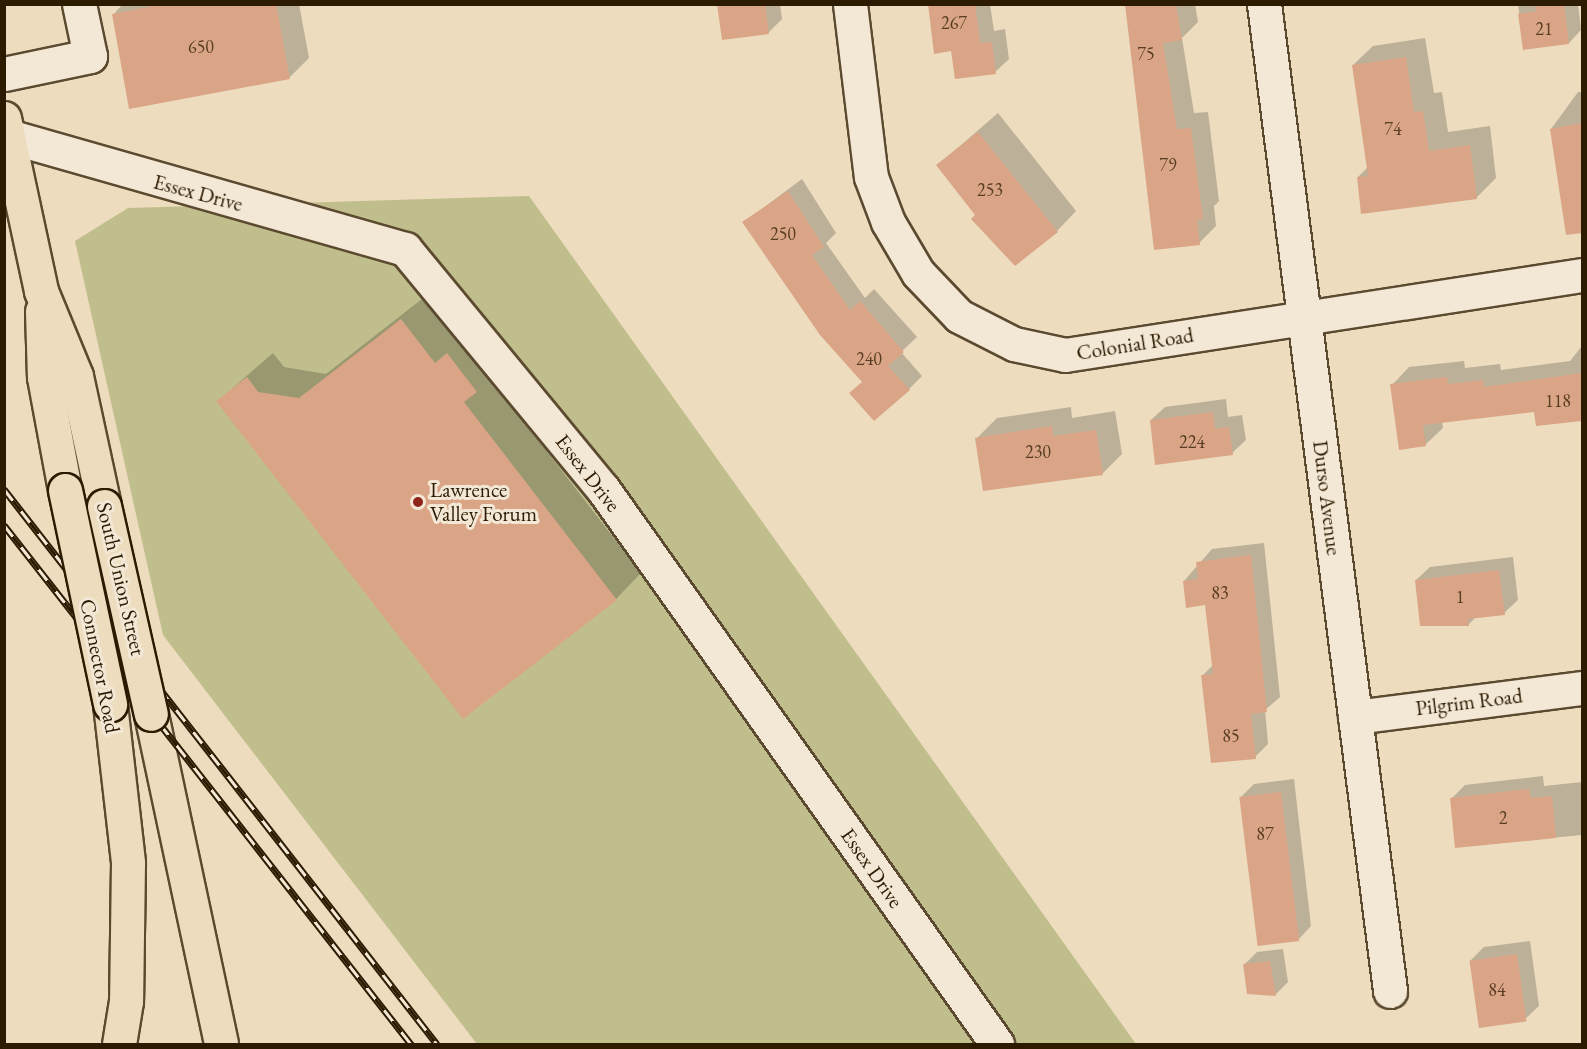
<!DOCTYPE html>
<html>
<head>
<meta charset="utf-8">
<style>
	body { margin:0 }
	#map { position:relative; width:1587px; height:1049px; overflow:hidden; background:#eddcbe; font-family:"EB Garamond",serif }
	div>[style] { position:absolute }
	.green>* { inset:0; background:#c0be8c }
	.shadow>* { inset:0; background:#0003 }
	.building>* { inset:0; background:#daa587; transform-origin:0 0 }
	.roads { filter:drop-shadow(2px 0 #5c4a30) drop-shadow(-2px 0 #5c4a30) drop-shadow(0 2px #5c4a30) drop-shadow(0 -2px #5c4a30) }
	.minor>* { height:33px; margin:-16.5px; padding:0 16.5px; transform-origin:16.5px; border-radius:16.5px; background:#f3e8d5 }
	.major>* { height:33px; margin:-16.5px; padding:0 16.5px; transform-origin:16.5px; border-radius:16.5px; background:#eddcbe }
	.rail>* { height:7px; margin-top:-3.5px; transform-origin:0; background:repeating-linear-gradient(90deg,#f3e8d5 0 14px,#2c1a01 0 28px); box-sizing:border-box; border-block:2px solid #2c1a01 }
	.bridges { filter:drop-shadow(2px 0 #2c1a01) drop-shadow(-2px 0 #2c1a01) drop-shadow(0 2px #2c1a01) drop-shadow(0 -2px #2c1a01) }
	.major-bridge>* { height:33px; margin:-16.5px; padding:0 16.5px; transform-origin:16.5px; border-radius:16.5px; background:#eddcbe }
	.dots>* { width:16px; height:16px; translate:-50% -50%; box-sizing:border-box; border:3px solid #f3e8d5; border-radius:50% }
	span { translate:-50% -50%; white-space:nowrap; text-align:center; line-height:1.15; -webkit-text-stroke:6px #f3e8d5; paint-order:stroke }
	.number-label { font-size:18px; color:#583d22 }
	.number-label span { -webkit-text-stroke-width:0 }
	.street-label { font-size:21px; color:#2c1a01 }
	.poi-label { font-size:21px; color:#2c1a01 }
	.left { translate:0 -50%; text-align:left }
	.frame { position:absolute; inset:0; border:6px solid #2c1a01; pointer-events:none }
</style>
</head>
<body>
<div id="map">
	<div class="green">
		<i style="clip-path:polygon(529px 196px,1136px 1044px,477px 1044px,163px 635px,75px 241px,128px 208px)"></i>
	</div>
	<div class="shadow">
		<i style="clip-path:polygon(123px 4px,299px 4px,309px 58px,289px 78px,113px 15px)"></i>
		<i style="clip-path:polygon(719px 4px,780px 4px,782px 19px,768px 33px)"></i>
		<i style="clip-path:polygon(929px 4px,990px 4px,994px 31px,1005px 29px,1009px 59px,995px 72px,952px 49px)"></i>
		<i style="clip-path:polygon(1127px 4px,1195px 4px,1198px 22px,1182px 38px,1194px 113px,1208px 112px,1219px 201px,1214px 206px,1216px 226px,1199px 243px,1155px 249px)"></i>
		<i style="clip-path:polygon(1518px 4px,1578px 4px,1581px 30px,1569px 43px,1524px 49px)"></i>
		<i style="clip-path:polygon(1425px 38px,1434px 93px,1442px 92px,1448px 132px,1490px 126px,1496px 178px,1476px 198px,1358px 177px,1368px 167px,1353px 65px,1373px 46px)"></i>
		<i style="clip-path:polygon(1578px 92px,1582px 92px,1582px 195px,1562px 198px,1551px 129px)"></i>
		<i style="clip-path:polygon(998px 113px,1076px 211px,1057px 231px,977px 215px,938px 165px)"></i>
		<i style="clip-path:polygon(802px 179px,836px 233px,826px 243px,865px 298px,874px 289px,917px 337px,901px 352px,922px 376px,909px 389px,863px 381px,744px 222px)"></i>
		<i style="clip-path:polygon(427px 295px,501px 365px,489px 377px,641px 573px,616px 599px,218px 401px,273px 353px,284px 367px,326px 374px)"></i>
		<i style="clip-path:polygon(1582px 346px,1582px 420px,1538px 425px,1536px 410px,1442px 421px,1443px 428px,1425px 445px,1392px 385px,1409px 367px,1464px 361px,1465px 368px,1500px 364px,1501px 370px,1570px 361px)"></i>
		<i style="clip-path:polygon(1226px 399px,1228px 417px,1242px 415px,1246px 440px,1232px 453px,1151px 420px,1165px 407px)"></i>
		<i style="clip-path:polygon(1071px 407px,1072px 418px,1115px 411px,1122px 454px,1102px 474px,977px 438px,997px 418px)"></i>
		<i style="clip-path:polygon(1264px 543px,1280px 697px,1265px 710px,1268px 744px,1255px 757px,1202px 676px,1213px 665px,1206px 604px,1184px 581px,1212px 549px)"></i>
		<i style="clip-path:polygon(1513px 557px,1518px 600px,1504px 613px,1476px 617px,1468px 625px,1416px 580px,1430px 567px)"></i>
		<i style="clip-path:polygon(1543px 776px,1544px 786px,1582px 782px,1582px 835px,1457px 847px,1452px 798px,1465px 785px)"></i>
		<i style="clip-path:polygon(1294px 779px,1311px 926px,1298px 940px,1240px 798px,1254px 784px)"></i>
		<i style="clip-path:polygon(1530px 941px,1539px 1006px,1525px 1019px,1470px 961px,1484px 947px)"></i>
		<i style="clip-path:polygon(1283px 949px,1288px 982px,1276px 994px,1244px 965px,1257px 952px)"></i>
	</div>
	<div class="building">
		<i style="clip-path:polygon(164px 4px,276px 4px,290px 79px,129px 109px,112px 14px)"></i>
		<i style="clip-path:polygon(717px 4px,765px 4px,769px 34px,722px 40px)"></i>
		<i style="clip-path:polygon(928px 4px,975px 4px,980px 43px,992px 42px,996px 74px,955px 79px,951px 51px,934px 54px)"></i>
		<i style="clip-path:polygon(1125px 4px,1176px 4px,1182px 40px,1163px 43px,1177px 129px,1191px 128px,1203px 219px,1197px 220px,1200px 245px,1154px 250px)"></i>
		<i style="clip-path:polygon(1535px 4px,1564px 4px,1569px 44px,1523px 50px,1518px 14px,1536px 11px)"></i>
		<i style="clip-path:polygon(1406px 57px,1414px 112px,1423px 111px,1429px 151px,1470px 145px,1477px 199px,1361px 214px,1357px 177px,1368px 176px,1352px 65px)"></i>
		<i style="clip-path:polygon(1582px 123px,1582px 233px,1566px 235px,1550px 129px)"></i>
		<i style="clip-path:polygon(978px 132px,1058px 232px,1015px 266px,971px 219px,975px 215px,936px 165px)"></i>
		<i style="clip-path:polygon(788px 191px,824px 247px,812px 255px,850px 310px,860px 301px,904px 352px,888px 366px,910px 390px,874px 421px,849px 393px,862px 382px,820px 335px,742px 222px)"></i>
		<i style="clip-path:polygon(401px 319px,435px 363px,447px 353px,477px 392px,464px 402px,617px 600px,463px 719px,216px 401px,247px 377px,258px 392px,299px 398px)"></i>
		<i style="clip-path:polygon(1582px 373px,1582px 421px,1536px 426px,1534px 412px,1423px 425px,1426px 446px,1399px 450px,1390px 384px,1447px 377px,1448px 384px,1483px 380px,1484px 387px)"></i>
		<i style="clip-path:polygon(1213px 412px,1215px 429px,1229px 427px,1233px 455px,1155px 465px,1150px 420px)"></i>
		<i style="clip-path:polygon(1052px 426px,1053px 436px,1096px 430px,1103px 475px,983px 491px,975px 438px)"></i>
		<i style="clip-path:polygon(1251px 555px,1267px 712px,1251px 714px,1256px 759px,1211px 763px,1201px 675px,1213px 674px,1205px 605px,1186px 608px,1183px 581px,1198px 579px,1196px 562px)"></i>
		<i style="clip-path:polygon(1499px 570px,1505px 615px,1468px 619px,1469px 626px,1420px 626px,1415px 580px)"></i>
		<i style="clip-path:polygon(1529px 789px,1531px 798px,1552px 796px,1556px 838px,1455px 848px,1450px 798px)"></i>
		<i style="left:1281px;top:792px;width:150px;height:42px;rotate:83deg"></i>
		<i style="left:1517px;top:954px;width:68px;height:48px;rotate:82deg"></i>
		<i style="clip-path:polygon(1270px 961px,1276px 996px,1247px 994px,1243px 964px)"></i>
	</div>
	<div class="roads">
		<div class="minor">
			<i style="left:850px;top:4px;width:174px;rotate:83.1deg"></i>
			<i style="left:871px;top:177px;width:48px;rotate:69.3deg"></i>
			<i style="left:888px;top:222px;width:59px;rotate:59.5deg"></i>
			<i style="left:918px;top:273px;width:59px;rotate:46.4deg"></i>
			<i style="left:959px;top:316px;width:62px;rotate:27deg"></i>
			<i style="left:1014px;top:344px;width:52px;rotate:12.2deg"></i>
			<i style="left:1065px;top:355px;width:523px;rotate:-8.8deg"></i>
			<i style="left:1264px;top:4px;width:995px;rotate:82.72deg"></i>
			<i style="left:4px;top:74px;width:88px;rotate:-11.8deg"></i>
			<i style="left:90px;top:56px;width:53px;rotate:-101.9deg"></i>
			<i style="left:8px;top:136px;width:413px;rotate:15.9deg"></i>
			<i style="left:405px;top:249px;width:311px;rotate:50.5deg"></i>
			<i style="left:603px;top:489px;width:681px;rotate:54.63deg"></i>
			<i style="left:1355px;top:717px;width:229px;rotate:-7.3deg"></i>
		</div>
		<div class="major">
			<i style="left:4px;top:118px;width:177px;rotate:77.9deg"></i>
			<i style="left:41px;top:291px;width:92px;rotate:67.6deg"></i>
			<i style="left:76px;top:376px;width:133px;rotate:77.8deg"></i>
			<i style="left:42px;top:311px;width:66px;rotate:88.3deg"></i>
			<i style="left:44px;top:377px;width:115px;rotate:79.5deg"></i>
			<i style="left:110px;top:704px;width:160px;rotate:83.5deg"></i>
			<i style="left:128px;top:863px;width:138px;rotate:90.8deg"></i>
			<i style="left:126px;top:1001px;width:44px;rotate:99.2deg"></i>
			<i style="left:151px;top:714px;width:337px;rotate:78deg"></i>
		</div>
	</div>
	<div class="rail">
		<i style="left:4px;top:489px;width:704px;rotate:52.04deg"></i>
		<i style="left:4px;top:525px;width:660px;rotate:51.9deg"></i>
	</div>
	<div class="bridges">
		<div class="major-bridge">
			<i style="left:65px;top:490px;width:219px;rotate:78.1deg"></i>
			<i style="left:104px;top:506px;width:213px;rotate:77.3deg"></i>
		</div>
	</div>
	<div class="dots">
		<i style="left:418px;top:502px;background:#8f2418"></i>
	</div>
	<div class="number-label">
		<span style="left:954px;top:23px">267</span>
		<span style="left:1544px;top:29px">21</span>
		<span style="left:201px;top:47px">650</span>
		<span style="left:1146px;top:54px">75</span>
		<span style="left:1393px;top:129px">74</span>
		<span style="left:1168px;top:165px">79</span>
		<span style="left:990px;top:190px">253</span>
		<span style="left:783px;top:234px">250</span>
		<span style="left:869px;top:359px">240</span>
		<span style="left:1558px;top:401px">118</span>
		<span style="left:1192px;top:442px">224</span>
		<span style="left:1038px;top:452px">230</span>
		<span style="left:1220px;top:593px">83</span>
		<span style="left:1460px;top:597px">1</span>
		<span style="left:1231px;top:736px">85</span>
		<span style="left:1503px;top:818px">2</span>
		<span style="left:1265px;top:834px">87</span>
		<span style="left:1497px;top:990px">84</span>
	</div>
	<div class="street-label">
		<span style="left:198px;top:193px;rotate:15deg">Essex Drive</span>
		<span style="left:1135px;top:344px;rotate:-9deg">Colonial Road</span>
		<span style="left:588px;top:473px;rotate:52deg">Essex Drive</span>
		<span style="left:1327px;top:498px;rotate:83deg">Durso Avenue</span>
		<span style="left:121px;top:579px;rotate:77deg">South Union Street</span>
		<span style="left:100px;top:666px;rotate:79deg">Connector Road</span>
		<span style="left:1469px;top:702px;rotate:-7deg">Pilgrim Road</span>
		<span style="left:872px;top:868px;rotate:55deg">Essex Drive</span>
	</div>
	<div class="poi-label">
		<span class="left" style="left:430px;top:502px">Lawrence<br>Valley Forum</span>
	</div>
	<div class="frame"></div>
</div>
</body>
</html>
